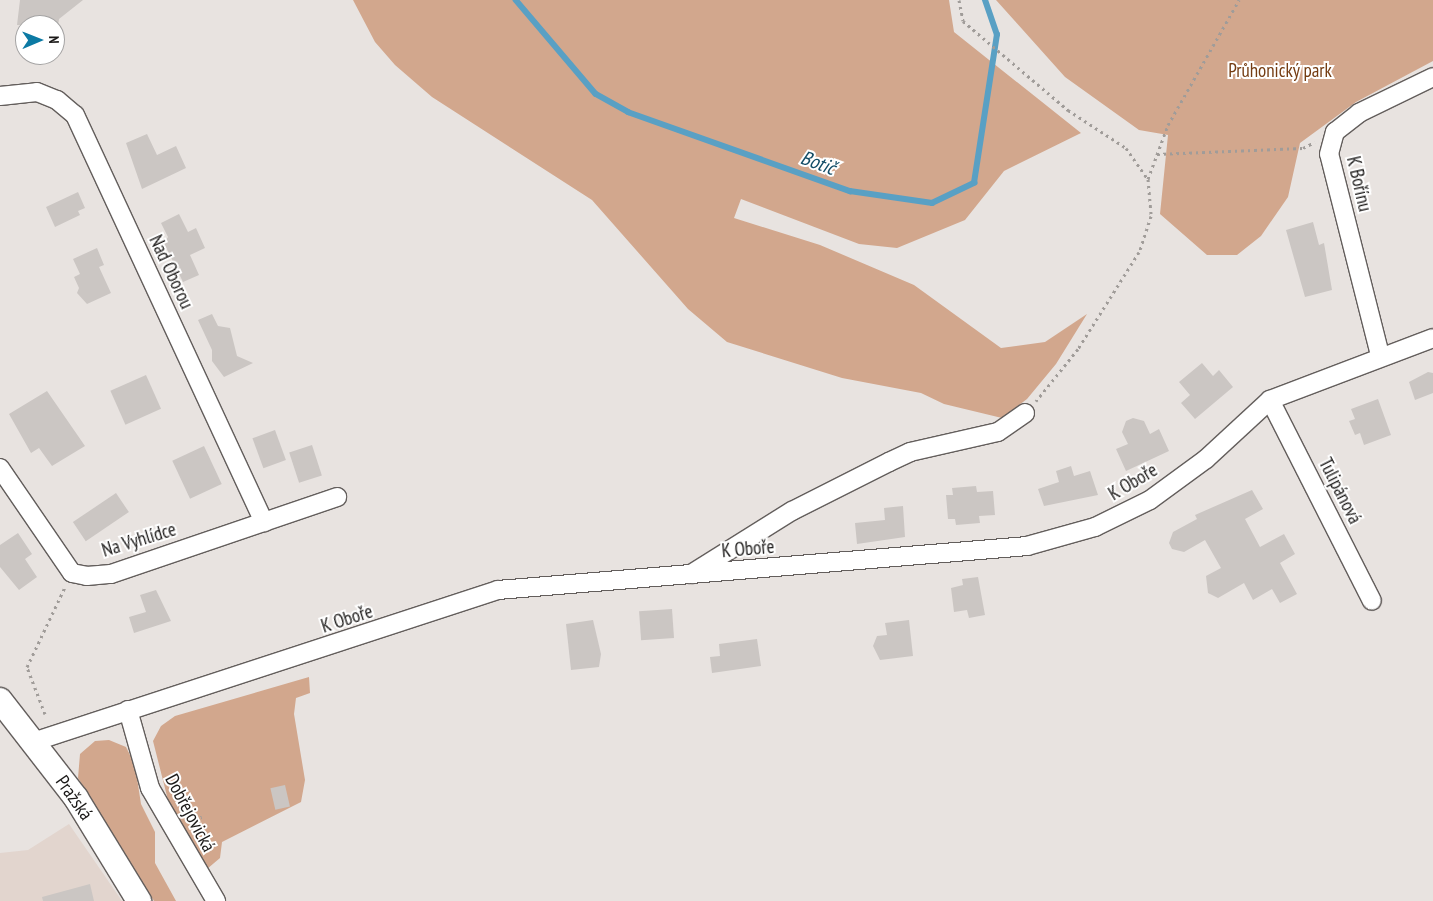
<!DOCTYPE html>
<html>
<head>
<meta charset="utf-8">
<style>
	body { margin:0 }
	#map { position:relative; width:1433px; height:901px; overflow:hidden; background:#e8e3e0; font-family:"PT Sans Narrow",sans-serif }
	div>[style] { position:absolute }
	.built>* { inset:0; background:#e2d5ce }
	.green>* { inset:0; background:#d2a78d }
	.stream>* { height:5.5px; margin:-2.75px; padding:0 2.75px; transform-origin:2.75px; border-radius:2.75px; background:#59a0c4 }
	.building>* { inset:0; background:#cbc6c3; transform-origin:0 0 }
	.path>* { height:3px; margin-top:-1.5px; transform-origin:0; background:repeating-linear-gradient(90deg,#a09c99 0 2.5px,transparent 0 6.5px) }
	.roads { filter:drop-shadow(1px 0 #635e5c) drop-shadow(-1px 0 #635e5c) drop-shadow(0 1px #635e5c) drop-shadow(0 -1px #635e5c) }
	.minor>* { height:18px; margin:-9px; padding:0 9px; transform-origin:9px; border-radius:9px; background:#fff }
	.secondary>* { height:24px; margin:-12px; padding:0 12px; transform-origin:12px; border-radius:12px; background:#fff }
	span { translate:-50% -50%; white-space:nowrap; text-align:center; line-height:1.15; -webkit-text-stroke:4px #fff; paint-order:stroke }
	.park-label { font-size:19px; color:#743c12 }
	.street-label { font-size:19px; color:#1b1918 }
	.water-label { font-size:20px; color:#134d67; font-style:italic }
	.north { position:absolute; left:15px; top:15px; width:50px; height:50px; box-sizing:border-box; background:#fff; border:1px solid #a4a3a3; border-radius:50%; rotate:89deg; font-size:14px; font-weight:700; line-height:20px; text-align:center; color:#1b1918 }
	.north::after { content:''; display:block; margin:auto; width:18px; height:22px; background:#0c7aa4; clip-path:polygon(50% 0,100% 100%,50% 72%,0 100%) }
</style>
</head>
<body>
<div id="map">
	<div class="built">
		<i style="clip-path:polygon(69px 824px,122px 901px,0 901px,0 853px,28px 850px)"></i>
	</div>
	<div class="green">
		<i style="clip-path:polygon(353px 0,949px 0,954px 32px,1081px 133px,1004px 171px,965px 220px,897px 248px,859px 244px,741px 199px,734px 218px,820px 245px,914px 285px,1001px 348px,1045px 342px,1087px 314px,1056px 364px,1027px 399px,1002px 418px,944px 404px,921px 393px,842px 378px,727px 342px,688px 309px,592px 200px,432px 97px,395px 65px,375px 42px)"></i>
		<i style="clip-path:polygon(996px 0,1433px 0,1433px 61px,1356px 102px,1300px 143px,1288px 197px,1261px 236px,1237px 255px,1207px 255px,1160px 214px,1168px 135px,1139px 130px,1065px 77px)"></i>
		<i style="clip-path:polygon(309px 677px,310px 693px,296px 698px,294px 714px,305px 780px,301px 802px,222px 842px,220px 858px,207px 869px,169px 804px,153px 741px,161px 726px,175px 716px)"></i>
		<i style="clip-path:polygon(109px 740px,126px 747px,135px 765px,141px 804px,155px 832px,155px 863px,176px 901px,154px 901px,78px 778px,80px 754px,95px 741px)"></i>
	</div>
	<div class="stream">
		<i style="left:516px;top:0;width:123px;rotate:49.6deg"></i>
		<i style="left:596px;top:94px;width:37px;rotate:29deg"></i>
		<i style="left:628px;top:112px;width:236px;rotate:19.6deg"></i>
		<i style="left:850px;top:191px;width:83px;rotate:8.3deg"></i>
		<i style="left:932px;top:203px;width:47px;rotate:-25.5deg"></i>
		<i style="left:974px;top:183px;width:150px;rotate:-81.2deg"></i>
		<i style="left:997px;top:35px;width:37px;rotate:-109deg"></i>
	</div>
	<div class="building">
		<i style="clip-path:polygon(20px 0,83px 0,59px 19px,58px 26px,17px 25px)"></i>
		<i style="clip-path:polygon(147px 134px,157px 155px,176px 146px,186px 168px,142px 189px,126px 143px)"></i>
		<i style="clip-path:polygon(78px 192px,85px 208px,78px 211px,80px 215px,55px 227px,46px 207px)"></i>
		<i style="clip-path:polygon(179px 214px,188px 232px,196px 228px,205px 248px,190px 255px,199px 275px,183px 282px,164px 243px,168px 237px,161px 223px)"></i>
		<i style="clip-path:polygon(1313px 222px,1319px 245px,1324px 243px,1332px 290px,1305px 297px,1286px 230px)"></i>
		<i style="clip-path:polygon(97px 248px,104px 265px,99px 267px,111px 293px,87px 304px,77px 293px,79px 288px,74px 277px,80px 274px,73px 259px)"></i>
		<i style="clip-path:polygon(212px 314px,218px 326px,230px 328px,237px 356px,253px 363px,224px 377px,212px 361px,212px 350px,198px 320px)"></i>
		<i style="clip-path:polygon(1202px 363px,1213px 376px,1219px 370px,1233px 387px,1195px 419px,1181px 403px,1190px 395px,1179px 382px)"></i>
		<i style="clip-path:polygon(1428px 372px,1433px 373px,1433px 393px,1415px 400px,1409px 382px)"></i>
		<i style="left:146px;top:375px;width:37px;height:39px;rotate:66deg"></i>
		<i style="clip-path:polygon(47px 391px,85px 446px,52px 466px,39px 448px,31px 453px,9px 414px)"></i>
		<i style="clip-path:polygon(1378px 399px,1391px 435px,1364px 445px,1360px 433px,1355px 435px,1349px 421px,1355px 419px,1351px 409px)"></i>
		<i style="clip-path:polygon(1133px 418px,1144px 421px,1150px 434px,1159px 429px,1169px 451px,1126px 471px,1116px 449px,1128px 444px,1122px 432px,1126px 421px)"></i>
		<i style="left:275px;top:430px;width:32px;height:24px;rotate:70deg"></i>
		<i style="left:312px;top:445px;width:32px;height:24px;rotate:72deg"></i>
		<i style="left:204px;top:446px;width:42px;height:35px;rotate:65deg"></i>
		<i style="clip-path:polygon(1071px 466px,1074px 476px,1090px 471px,1098px 495px,1044px 506px,1038px 489px,1059px 482px,1056px 471px)"></i>
		<i style="clip-path:polygon(976px 486px,977px 492px,993px 491px,995px 515px,979px 516px,980px 523px,956px 525px,955px 519px,948px 519px,946px 495px,953px 495px,952px 488px)"></i>
		<i style="clip-path:polygon(1252px 490px,1263px 509px,1245px 519px,1260px 547px,1284px 534px,1295px 554px,1280px 563px,1297px 594px,1280px 603px,1272px 589px,1253px 600px,1244px 583px,1218px 598px,1208px 593px,1206px 576px,1221px 568px,1205px 540px,1184px 552px,1172px 549px,1169px 543px,1173px 532px,1197px 519px,1195px 515px)"></i>
		<i style="left:116px;top:493px;width:23px;height:52px;rotate:56deg"></i>
		<i style="clip-path:polygon(903px 506px,905px 537px,857px 544px,855px 523px,885px 520px,884px 508px)"></i>
		<i style="clip-path:polygon(18px 533px,32px 554px,25px 559px,37px 577px,19px 590px,0 567px,0 545px)"></i>
		<i style="clip-path:polygon(978px 577px,985px 615px,969px 618px,967px 610px,954px 612px,951px 588px,963px 585px,962px 579px)"></i>
		<i style="clip-path:polygon(156px 590px,171px 621px,134px 633px,129px 617px,146px 612px,140px 595px)"></i>
		<i style="left:672px;top:609px;width:29px;height:33px;rotate:86deg"></i>
		<i style="clip-path:polygon(593px 620px,601px 654px,599px 667px,571px 670px,566px 624px)"></i>
		<i style="clip-path:polygon(909px 620px,913px 656px,880px 660px,873px 646px,877px 636px,887px 635px,885px 623px)"></i>
		<i style="clip-path:polygon(757px 639px,761px 666px,712px 673px,710px 657px,720px 656px,719px 644px)"></i>
		<i style="left:285px;top:785px;width:22px;height:15px;rotate:77deg"></i>
		<i style="clip-path:polygon(90px 884px,94px 901px,43px 901px,42px 897px)"></i>
	</div>
	<div class="path">
		<i style="left:959px;top:0;width:21px;rotate:79deg"></i>
		<i style="left:963px;top:21px;width:138px;rotate:40.3deg"></i>
		<i style="left:1068px;top:110px;width:69px;rotate:33.2deg"></i>
		<i style="left:1126px;top:148px;width:38px;rotate:55deg"></i>
		<i style="left:1148px;top:179px;width:37px;rotate:85deg"></i>
		<i style="left:1151px;top:216px;width:38px;rotate:108deg"></i>
		<i style="left:1139px;top:252px;width:115px;rotate:122.2deg"></i>
		<i style="left:1078px;top:349px;width:67px;rotate:128.9deg"></i>
		<i style="left:1157px;top:154px;width:146px;rotate:-2.4deg"></i>
		<i style="left:1303px;top:148px;width:13px;rotate:-27deg"></i>
		<i style="left:1148px;top:179px;width:58px;rotate:-69.7deg"></i>
		<i style="left:1168px;top:125px;width:144px;rotate:-60.4deg"></i>
		<i style="left:45px;top:714px;width:50px;rotate:-111deg"></i>
		<i style="left:27px;top:667px;width:89px;rotate:-64.6deg"></i>
		<i style="left:188px;top:820px;width:14px;rotate:-12deg"></i>
	</div>
	<div class="roads">
		<div class="minor">
			<i style="left:0;top:96px;width:37px;rotate:-6deg"></i>
			<i style="left:37px;top:92px;width:22px;rotate:22deg"></i>
			<i style="left:57px;top:100px;width:23px;rotate:40deg"></i>
			<i style="left:75px;top:115px;width:449px;rotate:65.1deg"></i>
			<i style="left:1380px;top:355px;width:207px;rotate:-104.2deg"></i>
			<i style="left:1329px;top:154px;width:23px;rotate:-75deg"></i>
			<i style="left:1335px;top:132px;width:31px;rotate:-38deg"></i>
			<i style="left:1359px;top:113px;width:82px;rotate:-25.9deg"></i>
			<i style="left:1270px;top:400px;width:225px;rotate:63.1deg"></i>
			<i style="left:0;top:468px;width:127px;rotate:55.6deg"></i>
			<i style="left:72px;top:573px;width:15px;rotate:11deg"></i>
			<i style="left:87px;top:576px;width:24px;rotate:-5deg"></i>
			<i style="left:111px;top:574px;width:239px;rotate:-18.8deg"></i>
			<i style="left:691px;top:574px;width:119px;rotate:-32deg"></i>
			<i style="left:792px;top:511px;width:109px;rotate:-26.8deg"></i>
			<i style="left:889px;top:462px;width:23px;rotate:-25deg"></i>
			<i style="left:910px;top:452px;width:90px;rotate:-12.8deg"></i>
			<i style="left:998px;top:432px;width:33px;rotate:-35deg"></i>
			<i style="left:128px;top:710px;width:81px;rotate:74.2deg"></i>
			<i style="left:150px;top:788px;width:131px;rotate:59.7deg"></i>
			<i style="left:33px;top:742px;width:489px;rotate:-18.1deg"></i>
			<i style="left:498px;top:590px;width:531px;rotate:-4.75deg"></i>
			<i style="left:1027px;top:546px;width:71px;rotate:-15.6deg"></i>
			<i style="left:1095px;top:527px;width:61px;rotate:-26.1deg"></i>
			<i style="left:1150px;top:500px;width:69px;rotate:-36.2deg"></i>
			<i style="left:1206px;top:459px;width:87px;rotate:-42.7deg"></i>
			<i style="left:1270px;top:400px;width:174px;rotate:-20.8deg"></i>
		</div>
		<div class="secondary">
			<i style="left:0;top:700px;width:124px;rotate:52.2deg"></i>
			<i style="left:76px;top:798px;width:121px;rotate:58.5deg"></i>
		</div>
	</div>
	<div class="park-label">
		<span style="left:1280px;top:71px">Průhonický park</span>
	</div>
	<div class="street-label">
		<span style="left:1359px;top:184px;rotate:77deg">K Bořínu</span>
		<span style="left:171px;top:272px;rotate:65deg">Nad Oborou</span>
		<span style="left:1133px;top:482px;rotate:-31deg">K Oboře</span>
		<span style="left:1340px;top:491px;rotate:63deg">Tulipánová</span>
		<span style="left:139px;top:540px;rotate:-17deg">Na Vyhlídce</span>
		<span style="left:748px;top:549px;rotate:-5deg">K Oboře</span>
		<span style="left:347px;top:619px;rotate:-18deg">K Oboře</span>
		<span style="left:74px;top:798px;rotate:55deg">Pražská</span>
		<span style="left:190px;top:813px;rotate:62deg">Dobřejovická</span>
	</div>
	<div class="water-label">
		<span style="left:818px;top:163px;rotate:20deg">Botič</span>
	</div>
	<div class="north">N</div>
</div>
</body>
</html>
